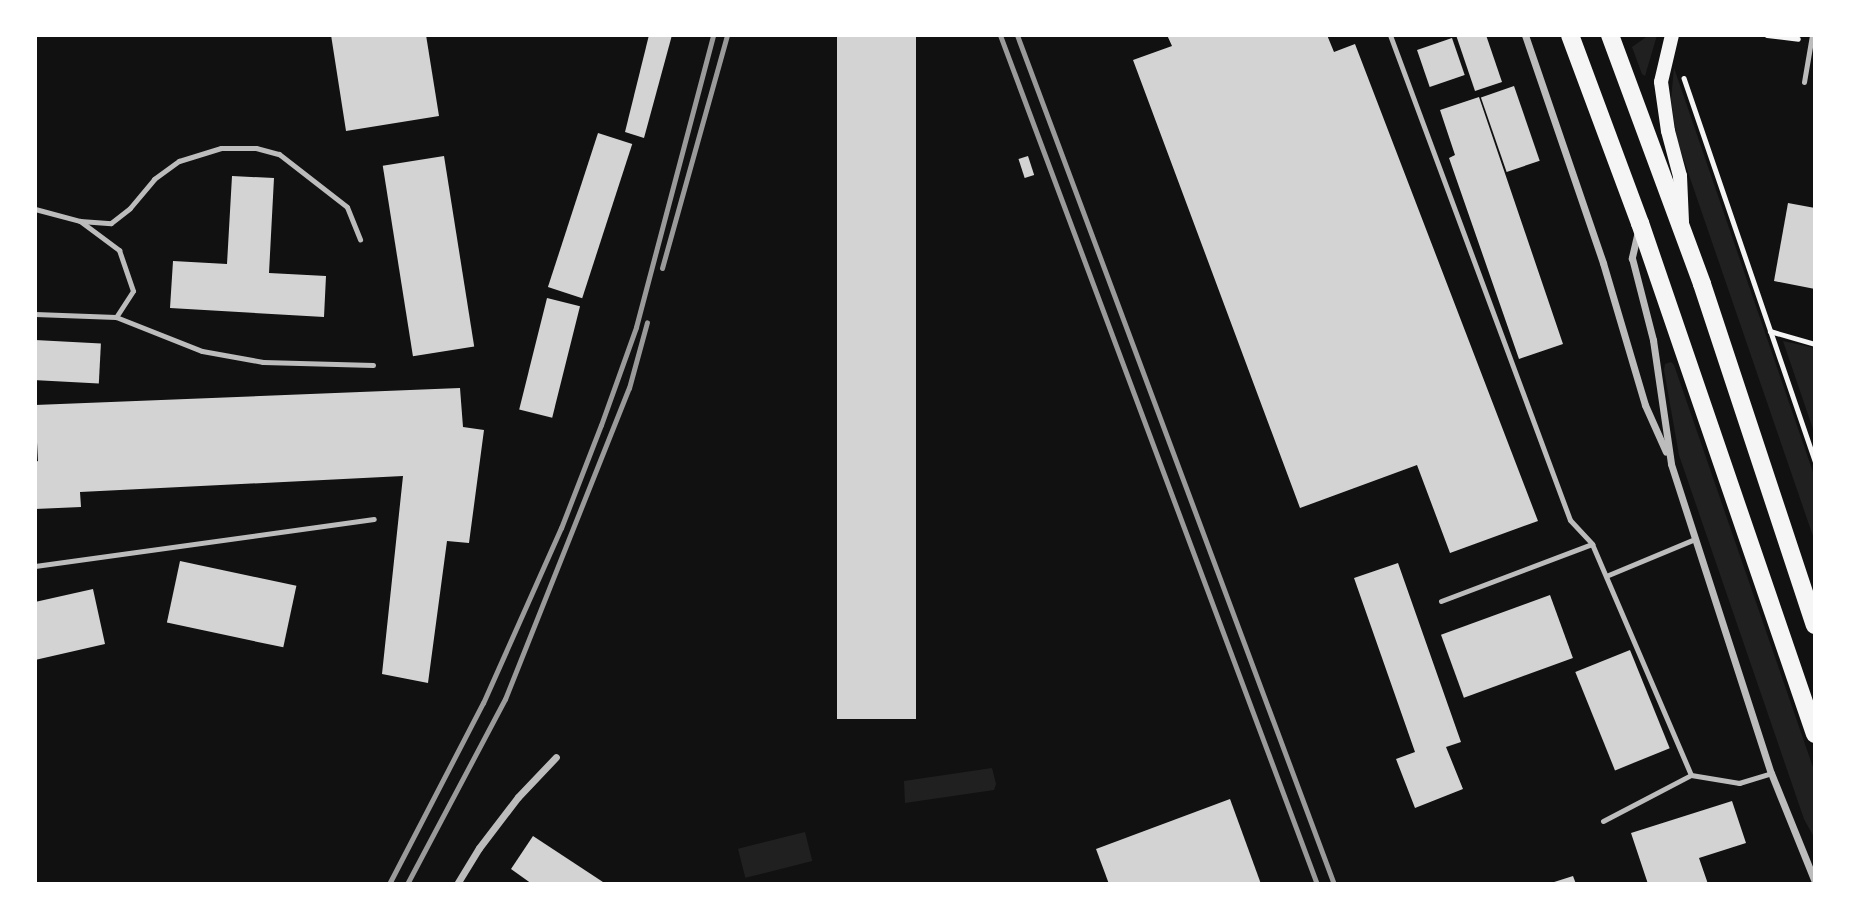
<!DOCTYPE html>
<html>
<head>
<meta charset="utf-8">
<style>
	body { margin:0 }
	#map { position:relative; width:1850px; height:919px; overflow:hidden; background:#111; font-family:"Nunito Sans",sans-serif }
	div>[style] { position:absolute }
	.green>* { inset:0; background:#202020; transform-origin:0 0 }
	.building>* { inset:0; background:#d3d3d3; transform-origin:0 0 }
	.path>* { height:4.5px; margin:-2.25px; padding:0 2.25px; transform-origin:2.25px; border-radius:2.25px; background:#f5f5f5 }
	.service>* { height:5px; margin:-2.5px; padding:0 2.5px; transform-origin:2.5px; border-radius:2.5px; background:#bcbcbc }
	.minor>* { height:7px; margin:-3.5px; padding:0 3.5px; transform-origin:3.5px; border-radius:3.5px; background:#bcbcbc }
	.secondary>* { height:14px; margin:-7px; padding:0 7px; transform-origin:7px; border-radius:7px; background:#f5f5f5 }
	.primary>* { height:18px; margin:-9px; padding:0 9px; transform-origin:9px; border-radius:9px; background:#f5f5f5 }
	.rail>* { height:5px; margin:-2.5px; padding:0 2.5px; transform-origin:2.5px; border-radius:2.5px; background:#9a9a9a }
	span { translate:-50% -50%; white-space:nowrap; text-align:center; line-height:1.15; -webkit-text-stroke:5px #fff; paint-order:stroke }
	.frame { position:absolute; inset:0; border:37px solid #fff; pointer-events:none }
</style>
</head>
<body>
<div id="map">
	<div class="green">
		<i style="clip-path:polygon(1649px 35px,1657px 35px,1645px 76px,1642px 74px,1632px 47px)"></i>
		<i style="clip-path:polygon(1674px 68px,1815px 478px,1815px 542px,1677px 140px,1671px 100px)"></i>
		<i style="clip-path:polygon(1783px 341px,1815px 348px,1815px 435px)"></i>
		<i style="clip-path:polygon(1671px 362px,1674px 365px,1815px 773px,1815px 839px,1804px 819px,1679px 455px,1664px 370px,1665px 364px)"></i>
		<i style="clip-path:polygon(992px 768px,996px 784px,994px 790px,905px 803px,904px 781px)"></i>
		<i style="left:805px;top:832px;width:30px;height:69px;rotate:76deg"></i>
	</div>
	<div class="building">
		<i style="clip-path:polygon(331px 35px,426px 35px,439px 116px,346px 131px)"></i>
		<i style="clip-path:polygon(649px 35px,672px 35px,644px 138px,625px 132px)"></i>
		<i style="left:837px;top:35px;width:79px;height:684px"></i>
		<i style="clip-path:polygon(1167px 35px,1327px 35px,1334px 52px,1355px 44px,1538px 521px,1450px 553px,1417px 465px,1300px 508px,1133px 60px,1172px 46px)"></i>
		<i style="clip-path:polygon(1456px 35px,1486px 35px,1502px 82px,1475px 91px)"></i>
		<i style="left:1452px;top:38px;width:39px;height:37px;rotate:71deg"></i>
		<i style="left:1514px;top:86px;width:79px;height:35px;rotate:71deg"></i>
		<i style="clip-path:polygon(1479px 97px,1563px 344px,1519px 359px,1449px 158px,1455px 155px,1440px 110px)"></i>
		<i style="left:598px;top:133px;width:36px;height:162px;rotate:18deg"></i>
		<i style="left:444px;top:156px;width:193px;height:62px;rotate:81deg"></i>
		<i style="left:1028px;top:156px;width:20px;height:10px;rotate:72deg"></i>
		<i style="clip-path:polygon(232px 176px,274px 178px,269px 273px,326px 276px,324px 317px,170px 308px,173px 261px,227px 264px)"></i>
		<i style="clip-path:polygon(1788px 203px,1815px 208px,1815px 289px,1774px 281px)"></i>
		<i style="left:547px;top:298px;width:34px;height:115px;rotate:14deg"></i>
		<i style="left:35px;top:340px;width:66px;height:40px;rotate:3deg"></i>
		<i style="clip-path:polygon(460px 388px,463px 427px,484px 430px,469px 543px,447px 541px,428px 683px,382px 674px,403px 476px,80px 492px,81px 507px,35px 509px,35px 462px,38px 461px,35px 405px)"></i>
		<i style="left:180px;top:561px;width:119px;height:63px;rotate:12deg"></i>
		<i style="clip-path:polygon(1398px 563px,1461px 742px,1446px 747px,1463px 789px,1415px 808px,1396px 759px,1415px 752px,1354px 578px)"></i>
		<i style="clip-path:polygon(93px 589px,105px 644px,35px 660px,35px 602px)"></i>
		<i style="left:1550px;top:595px;width:67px;height:116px;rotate:70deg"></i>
		<i style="left:1630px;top:650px;width:106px;height:59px;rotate:68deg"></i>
		<i style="clip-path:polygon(1230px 799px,1261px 884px,1109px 884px,1096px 849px)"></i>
		<i style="clip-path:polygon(1732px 801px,1746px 843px,1699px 858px,1708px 884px,1648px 884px,1631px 833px)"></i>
		<i style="clip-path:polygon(533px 836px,606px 884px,532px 884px,511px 869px)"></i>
		<i style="clip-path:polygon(1573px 876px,1576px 884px,1551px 884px,1551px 883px)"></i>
	</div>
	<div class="path">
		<i style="left:1767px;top:35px;width:31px;rotate:7deg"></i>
		<i style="left:1684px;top:78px;width:405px;rotate:71.1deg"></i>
		<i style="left:1770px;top:331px;width:47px;rotate:16.1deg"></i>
	</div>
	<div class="service">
		<i style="left:1390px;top:35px;width:517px;rotate:69.64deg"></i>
		<i style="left:1570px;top:520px;width:33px;rotate:47deg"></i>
		<i style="left:1592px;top:544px;width:251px;rotate:66.8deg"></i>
		<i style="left:1691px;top:775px;width:49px;rotate:9.5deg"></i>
		<i style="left:1739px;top:783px;width:34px;rotate:-17deg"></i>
		<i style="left:1804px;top:82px;width:48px;rotate:-80.3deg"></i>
		<i style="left:35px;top:209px;width:47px;rotate:14.9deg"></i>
		<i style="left:80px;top:221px;width:49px;rotate:36.6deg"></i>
		<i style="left:119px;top:250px;width:43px;rotate:71.1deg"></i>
		<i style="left:133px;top:291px;width:31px;rotate:123deg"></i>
		<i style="left:116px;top:317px;width:81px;rotate:-177.9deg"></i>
		<i style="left:80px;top:221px;width:31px;rotate:4deg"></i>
		<i style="left:111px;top:223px;width:24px;rotate:-38deg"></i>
		<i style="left:130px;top:208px;width:38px;rotate:-50deg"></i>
		<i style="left:154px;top:179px;width:31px;rotate:-36deg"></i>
		<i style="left:179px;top:161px;width:44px;rotate:-17.2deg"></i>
		<i style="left:221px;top:148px;width:35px"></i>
		<i style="left:256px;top:148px;width:24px;rotate:15deg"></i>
		<i style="left:279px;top:154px;width:86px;rotate:37.9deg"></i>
		<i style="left:347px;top:207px;width:35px;rotate:68deg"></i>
		<i style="left:116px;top:317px;width:92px;rotate:21.6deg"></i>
		<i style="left:202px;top:351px;width:62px;rotate:10.2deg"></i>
		<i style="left:263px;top:362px;width:110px;rotate:1.6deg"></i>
		<i style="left:35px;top:566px;width:342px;rotate:-7.9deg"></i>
		<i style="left:1606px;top:576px;width:96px;rotate:-22.6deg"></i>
		<i style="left:1441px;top:601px;width:161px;rotate:-20.7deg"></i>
		<i style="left:1603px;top:821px;width:99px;rotate:-27.6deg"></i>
	</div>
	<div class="minor">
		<i style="left:1525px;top:35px;width:241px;rotate:71.1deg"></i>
		<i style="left:1603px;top:263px;width:148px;rotate:73.5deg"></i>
		<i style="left:1645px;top:405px;width:51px;rotate:65.9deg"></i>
		<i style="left:1638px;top:231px;width:28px;rotate:103deg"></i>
		<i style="left:1632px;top:258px;width:85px;rotate:75.6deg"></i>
		<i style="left:1653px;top:340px;width:125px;rotate:81.7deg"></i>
		<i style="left:1671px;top:464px;width:325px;rotate:72.1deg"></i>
		<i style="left:1771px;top:773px;width:118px;rotate:68deg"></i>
		<i style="left:457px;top:884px;width:42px;rotate:-58.6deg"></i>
		<i style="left:479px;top:848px;width:64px;rotate:-52.6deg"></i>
		<i style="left:518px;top:797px;width:55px;rotate:-46.5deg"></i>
	</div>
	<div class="secondary">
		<i style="left:1672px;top:35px;width:48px;rotate:103.2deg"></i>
		<i style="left:1661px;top:82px;width:49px;rotate:81.9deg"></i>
		<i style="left:1668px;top:131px;width:47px;rotate:75.1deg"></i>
		<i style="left:1680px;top:176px;width:46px;rotate:87.5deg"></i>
	</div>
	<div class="primary">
		<i style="left:1570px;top:35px;width:201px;rotate:69.6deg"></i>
		<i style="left:1640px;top:223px;width:540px;rotate:71.1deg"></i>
		<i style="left:1610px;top:35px;width:265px;rotate:69.7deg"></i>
		<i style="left:1702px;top:284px;width:359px;rotate:71.7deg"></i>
	</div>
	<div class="rail">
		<i style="left:1000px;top:35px;width:906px;rotate:69.53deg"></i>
		<i style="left:1017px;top:35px;width:906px;rotate:69.53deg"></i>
		<i style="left:662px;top:268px;width:242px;rotate:-74.4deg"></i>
		<i style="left:389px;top:884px;width:204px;rotate:-62.6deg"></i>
		<i style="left:483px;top:703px;width:192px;rotate:-66deg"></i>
		<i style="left:561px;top:528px;width:110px;rotate:-68.8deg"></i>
		<i style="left:601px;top:425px;width:104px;rotate:-70.3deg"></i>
		<i style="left:636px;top:327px;width:302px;rotate:-75.2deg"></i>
		<i style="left:407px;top:884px;width:209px;rotate:-62.1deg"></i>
		<i style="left:505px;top:699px;width:335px;rotate:-68.3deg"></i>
		<i style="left:629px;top:388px;width:68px;rotate:-74.7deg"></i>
	</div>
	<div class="frame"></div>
</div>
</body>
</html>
